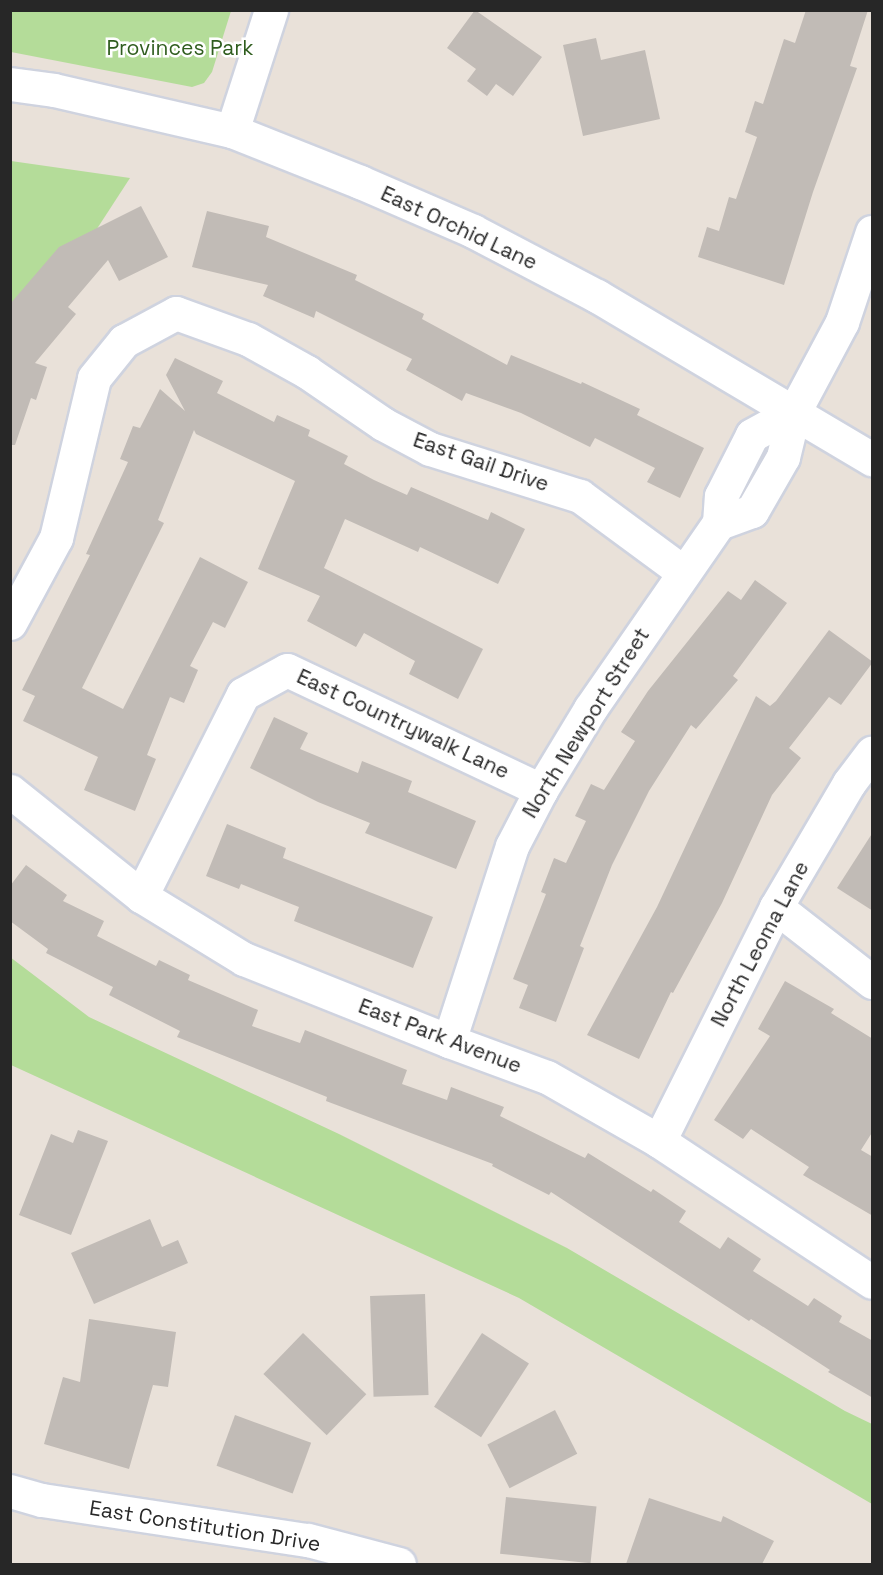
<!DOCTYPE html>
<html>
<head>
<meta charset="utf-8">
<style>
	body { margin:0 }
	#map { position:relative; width:883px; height:1575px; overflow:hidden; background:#e9e1d9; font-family:"Space Grotesk",sans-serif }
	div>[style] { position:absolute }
	.green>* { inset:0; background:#b4dc99 }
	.building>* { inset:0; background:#c1bbb6; transform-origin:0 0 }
	.roads { filter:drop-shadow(2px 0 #cfd3df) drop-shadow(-2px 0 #cfd3df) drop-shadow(0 2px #cfd3df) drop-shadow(0 -2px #cfd3df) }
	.minor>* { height:33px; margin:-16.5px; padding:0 16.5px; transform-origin:16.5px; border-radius:16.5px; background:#fff }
	.tertiary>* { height:33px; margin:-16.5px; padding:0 16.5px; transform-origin:16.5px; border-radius:16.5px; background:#fff }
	span { translate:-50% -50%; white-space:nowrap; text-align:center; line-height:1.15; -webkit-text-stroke:5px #fff; paint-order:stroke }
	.park-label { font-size:21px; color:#2f5d1e }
	.street-label { font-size:21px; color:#272727 }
	.frame { position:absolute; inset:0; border:12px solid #272727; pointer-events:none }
</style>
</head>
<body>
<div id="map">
	<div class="green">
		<i style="clip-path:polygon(10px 11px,11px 10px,231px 11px,212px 72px,204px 83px,192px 87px,11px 52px)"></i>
		<i style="clip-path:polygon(11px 161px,130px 178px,11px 361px)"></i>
		<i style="clip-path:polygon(10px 957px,89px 1017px,339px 1134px,567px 1248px,845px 1411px,872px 1424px,872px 1504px,519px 1298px,11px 1065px)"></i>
	</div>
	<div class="building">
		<i style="clip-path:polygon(475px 10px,542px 57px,513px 96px,496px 84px,487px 96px,467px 81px,476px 69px,447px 48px)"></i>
		<i style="clip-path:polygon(806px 10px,868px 10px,850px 66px,857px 68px,813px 192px,784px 285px,698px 257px,707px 227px,719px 231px,729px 197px,736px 199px,757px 137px,745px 132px,755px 101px,763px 104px,784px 39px,795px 43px)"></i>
		<i style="clip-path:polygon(596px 38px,601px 60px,645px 50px,660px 119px,583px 136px,563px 45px)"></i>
		<i style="clip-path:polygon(141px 206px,168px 257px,119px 281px,108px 260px,68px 307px,76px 314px,35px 363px,47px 367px,36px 400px,31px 398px,15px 445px,10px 445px,10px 304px,59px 247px)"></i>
		<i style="clip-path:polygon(207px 211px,269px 226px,266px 237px,357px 275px,355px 280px,424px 314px,422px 319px,507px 365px,511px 355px,581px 384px,582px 382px,640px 409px,637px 415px,704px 448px,680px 498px,647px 482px,655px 468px,595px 438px,590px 447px,521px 413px,466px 393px,462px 401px,406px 370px,412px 359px,316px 311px,314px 318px,263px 296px,268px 285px,192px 267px)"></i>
		<i style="clip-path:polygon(175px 358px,223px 381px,217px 393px,274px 422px,277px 415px,310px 430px,308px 436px,348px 456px,344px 464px,374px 480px,407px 495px,411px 487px,488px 520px,491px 512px,525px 529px,498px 584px,420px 547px,418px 552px,345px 519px,324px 568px,483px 649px,458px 699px,409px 674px,415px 661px,364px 633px,356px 647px,307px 621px,320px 596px,258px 569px,295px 481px,196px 434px,194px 430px,158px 520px,164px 523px,82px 688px,123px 709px,200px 557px,248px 582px,225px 628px,213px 622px,190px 666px,198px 670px,184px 703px,170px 697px,147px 755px,156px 759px,135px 811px,84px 790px,98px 757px,23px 721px,35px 696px,22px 690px,90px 555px,86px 554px,128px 462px,120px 459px,133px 426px,140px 428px,160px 389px,185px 411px,166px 375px)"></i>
		<i style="clip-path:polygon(755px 580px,787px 603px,733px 676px,738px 680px,696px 729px,691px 725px,649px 791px,612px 865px,580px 946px,584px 948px,556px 1022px,519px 1008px,528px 985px,513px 979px,546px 894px,541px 892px,554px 858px,566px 863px,586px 821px,575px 816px,591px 784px,604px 790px,635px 741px,621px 732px,648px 691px,728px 591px,741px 600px)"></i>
		<i style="clip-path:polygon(829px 630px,873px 662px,841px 705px,829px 697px,789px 748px,801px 758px,772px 795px,722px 903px,673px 993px,671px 992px,639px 1059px,587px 1035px,657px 907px,756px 696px,770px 706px,776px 701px)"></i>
		<i style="clip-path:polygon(274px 717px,308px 733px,300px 749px,358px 773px,362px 761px,412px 781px,408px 792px,476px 821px,456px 869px,365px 833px,370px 823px,318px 802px,250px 768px)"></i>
		<i style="clip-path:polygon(227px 824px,286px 848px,283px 858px,433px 917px,413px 968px,294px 921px,299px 907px,241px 884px,239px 889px,206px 876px)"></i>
		<i style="clip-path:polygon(873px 832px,873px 911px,837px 888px)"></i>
		<i style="clip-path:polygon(26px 865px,67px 895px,63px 901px,104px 921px,97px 936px,156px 966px,159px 960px,190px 975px,188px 980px,258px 1010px,252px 1026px,300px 1043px,305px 1030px,407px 1070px,402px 1084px,447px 1100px,451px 1087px,504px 1107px,500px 1116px,585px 1158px,588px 1153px,651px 1192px,653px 1189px,686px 1211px,679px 1222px,720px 1249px,728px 1237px,761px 1259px,753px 1271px,808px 1306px,814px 1298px,842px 1316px,839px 1322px,873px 1341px,873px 1398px,828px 1372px,830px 1370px,751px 1319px,749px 1321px,551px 1192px,549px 1195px,492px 1166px,493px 1164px,326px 1101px,327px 1097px,177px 1037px,180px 1031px,109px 995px,113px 987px,46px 953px,48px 949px,10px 921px,10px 886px)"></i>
		<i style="clip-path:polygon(785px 981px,834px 1009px,831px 1013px,873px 1039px,873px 1131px,861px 1150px,873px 1157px,873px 1216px,803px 1175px,809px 1167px,751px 1129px,743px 1139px,714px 1120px,770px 1036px,758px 1029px)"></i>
		<i style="clip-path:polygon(78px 1130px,108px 1141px,71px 1235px,19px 1215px,51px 1134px,73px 1143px)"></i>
		<i style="clip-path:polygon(150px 1219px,162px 1247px,178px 1240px,188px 1263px,94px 1304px,71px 1253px)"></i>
		<i style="left:425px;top:1294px;width:101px;height:55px;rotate:88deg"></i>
		<i style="clip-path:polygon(89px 1319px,176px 1332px,168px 1387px,153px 1385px,129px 1469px,44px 1444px,63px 1377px,80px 1382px)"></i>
		<i style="left:303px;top:1333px;width:88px;height:57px;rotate:44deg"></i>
		<i style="left:482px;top:1333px;width:56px;height:88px;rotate:33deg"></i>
		<i style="left:555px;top:1410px;width:49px;height:76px;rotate:63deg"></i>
		<i style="left:235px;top:1415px;width:81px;height:54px;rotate:20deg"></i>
		<i style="left:506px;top:1497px;width:91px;height:57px;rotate:6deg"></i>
		<i style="clip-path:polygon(649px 1498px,721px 1522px,723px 1516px,774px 1541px,762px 1564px,626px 1564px)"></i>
	</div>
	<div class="roads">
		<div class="minor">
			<i style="left:232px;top:131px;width:127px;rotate:-72.1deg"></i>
			<i style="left:719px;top:523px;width:35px;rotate:-20deg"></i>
			<i style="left:752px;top:511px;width:62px;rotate:-60.1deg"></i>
			<i style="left:783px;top:457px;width:46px;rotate:-76.3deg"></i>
			<i style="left:794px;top:412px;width:102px;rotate:-61.9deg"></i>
			<i style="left:842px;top:322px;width:95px;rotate:-71.6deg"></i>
			<i style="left:10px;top:623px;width:97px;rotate:-61.6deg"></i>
			<i style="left:56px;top:538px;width:164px;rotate:-76.6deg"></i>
			<i style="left:94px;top:378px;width:48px;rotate:-51deg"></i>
			<i style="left:124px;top:341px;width:59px;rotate:-28.3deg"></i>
			<i style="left:176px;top:313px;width:77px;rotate:19.9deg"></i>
			<i style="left:248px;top:339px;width:68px;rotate:29.2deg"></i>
			<i style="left:307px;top:372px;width:92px;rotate:34.4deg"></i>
			<i style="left:383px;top:424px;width:53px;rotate:28deg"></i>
			<i style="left:430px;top:449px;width:157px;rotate:17.4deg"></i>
			<i style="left:580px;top:496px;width:128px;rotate:36.4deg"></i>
			<i style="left:10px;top:791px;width:168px;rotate:38.7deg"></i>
			<i style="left:141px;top:896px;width:121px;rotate:31.5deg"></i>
			<i style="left:244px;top:959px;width:221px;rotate:21.8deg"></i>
			<i style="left:449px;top:1041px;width:104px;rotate:20.2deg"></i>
			<i style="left:547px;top:1077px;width:129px;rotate:29.7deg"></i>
			<i style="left:659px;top:1141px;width:255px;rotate:33.5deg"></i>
			<i style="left:141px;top:896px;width:226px;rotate:-63.2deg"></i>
			<i style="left:243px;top:694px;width:50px;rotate:-28.6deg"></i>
			<i style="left:287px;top:670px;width:281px;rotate:25.3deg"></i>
			<i style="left:776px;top:907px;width:122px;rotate:38deg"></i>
			<i style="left:449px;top:1041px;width:205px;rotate:-72.1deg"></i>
			<i style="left:512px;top:846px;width:63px;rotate:-62.6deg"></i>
			<i style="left:541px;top:790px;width:95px;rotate:-58.8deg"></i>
			<i style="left:590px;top:709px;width:226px;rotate:-55.3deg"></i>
			<i style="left:719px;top:523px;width:27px;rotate:-86deg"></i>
			<i style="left:721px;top:496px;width:68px;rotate:-63.1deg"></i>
			<i style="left:752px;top:435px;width:48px;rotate:-28.7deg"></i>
			<i style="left:659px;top:1141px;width:262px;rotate:-63.4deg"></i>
			<i style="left:776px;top:907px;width:144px;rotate:-59.5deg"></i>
			<i style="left:849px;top:783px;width:38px;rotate:-53deg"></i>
			<i style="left:10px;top:1491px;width:33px;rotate:16deg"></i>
			<i style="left:42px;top:1500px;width:269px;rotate:8.6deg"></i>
			<i style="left:308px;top:1540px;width:94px;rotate:14.8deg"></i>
		</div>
		<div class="tertiary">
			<i style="left:10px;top:84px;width:44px;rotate:7.8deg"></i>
			<i style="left:54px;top:90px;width:183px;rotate:13deg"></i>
			<i style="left:232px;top:131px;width:138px;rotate:21.7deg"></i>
			<i style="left:360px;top:182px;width:123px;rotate:23.4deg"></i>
			<i style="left:473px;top:231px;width:140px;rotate:27.7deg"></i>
			<i style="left:597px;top:296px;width:320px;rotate:30.7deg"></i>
		</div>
	</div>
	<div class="park-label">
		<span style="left:180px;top:48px">Provinces Park</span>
	</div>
	<div class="street-label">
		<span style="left:459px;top:228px;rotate:25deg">East Orchid Lane</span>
		<span style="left:481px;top:462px;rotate:19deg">East Gail Drive</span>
		<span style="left:586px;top:723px;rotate:-58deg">North Newport Street</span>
		<span style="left:403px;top:724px;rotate:25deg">East Countrywalk Lane</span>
		<span style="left:760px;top:944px;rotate:-62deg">North Leoma Lane</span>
		<span style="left:440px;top:1036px;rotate:21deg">East Park Avenue</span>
		<span style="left:205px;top:1526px;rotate:9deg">East Constitution Drive</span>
	</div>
	<div class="frame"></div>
</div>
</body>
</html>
